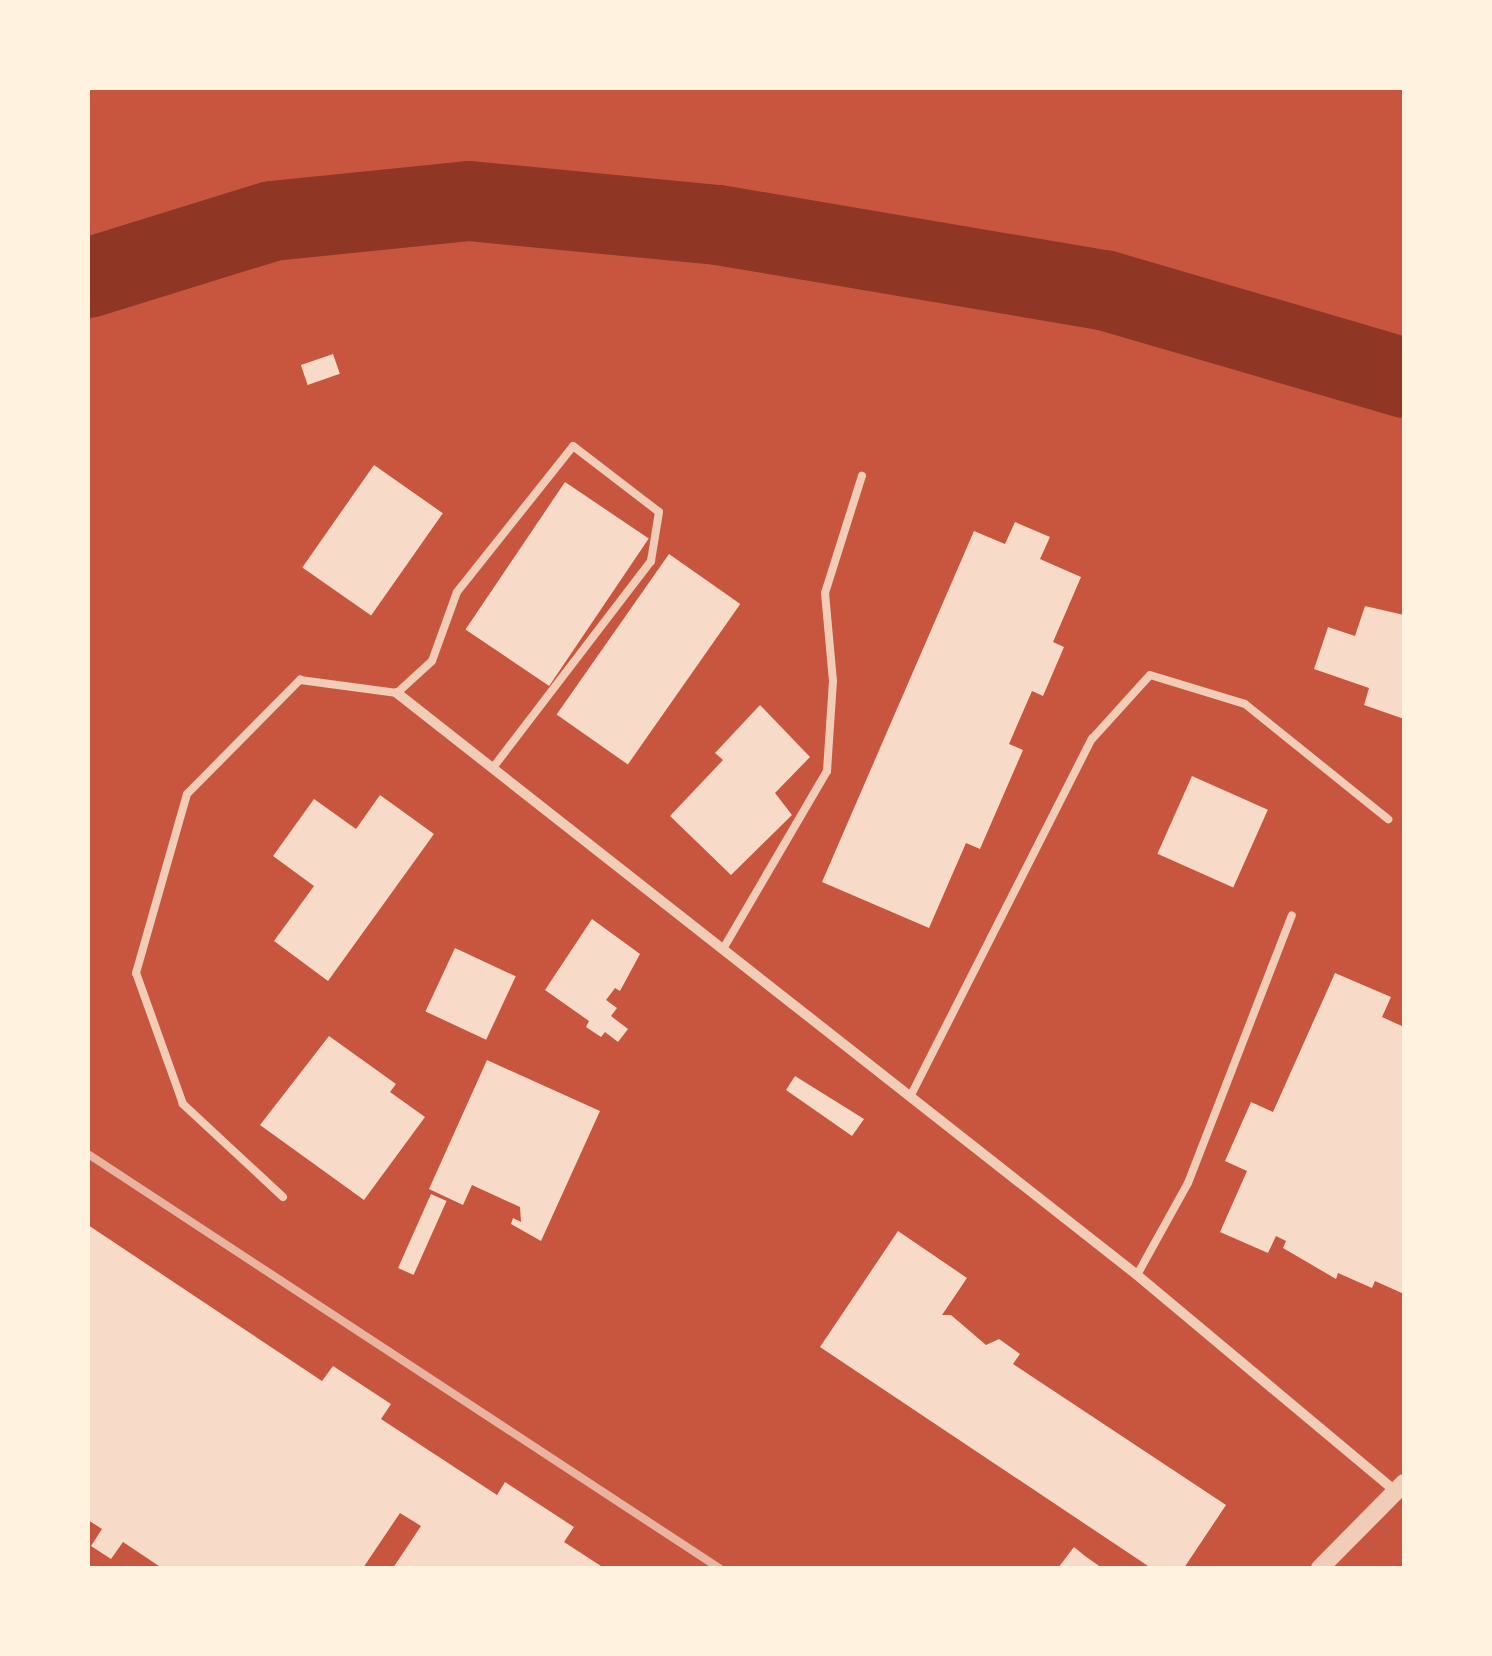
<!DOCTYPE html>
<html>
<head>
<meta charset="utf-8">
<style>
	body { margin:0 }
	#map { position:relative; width:1492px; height:1656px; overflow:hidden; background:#c8553d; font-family:"Zilla Slab",serif }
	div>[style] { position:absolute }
	.river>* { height:80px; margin:-40px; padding:0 40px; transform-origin:40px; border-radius:40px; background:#8f3625 }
	.building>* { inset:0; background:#f7dbc8; transform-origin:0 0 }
	.service>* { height:8px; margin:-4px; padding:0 4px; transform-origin:4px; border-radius:4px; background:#f1ccb7 }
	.minor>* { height:10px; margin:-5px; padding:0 5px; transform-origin:5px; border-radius:5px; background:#f1ccb7 }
	.tertiary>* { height:18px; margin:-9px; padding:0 9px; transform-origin:9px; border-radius:9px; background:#f1ccb7 }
	.rail>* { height:8px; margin:-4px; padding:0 4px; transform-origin:4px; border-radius:4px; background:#e9b49f }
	span { translate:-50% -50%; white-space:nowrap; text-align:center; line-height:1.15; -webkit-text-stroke:10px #fff3e0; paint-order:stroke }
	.frame { position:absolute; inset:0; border:90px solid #fff3e0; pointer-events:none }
</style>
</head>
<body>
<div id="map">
	<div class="river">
		<i style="left:88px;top:278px;width:193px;rotate:-17.2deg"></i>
		<i style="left:272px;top:221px;width:198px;rotate:-5.8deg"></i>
		<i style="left:469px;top:201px;width:250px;rotate:5.5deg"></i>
		<i style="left:718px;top:225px;width:391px;rotate:9.6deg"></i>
		<i style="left:1104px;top:290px;width:313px;rotate:16.3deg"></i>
	</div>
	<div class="building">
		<i style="left:333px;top:354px;width:21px;height:34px;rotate:71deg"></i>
		<i style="left:374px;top:465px;width:84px;height:125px;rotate:35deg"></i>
		<i style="left:565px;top:482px;width:101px;height:178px;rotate:34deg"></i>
		<i style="clip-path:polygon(1015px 522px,1050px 537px,1040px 559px,1081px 577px,1053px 642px,1064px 647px,1043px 696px,1032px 691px,1009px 744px,1023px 750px,980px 849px,966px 843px,929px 928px,822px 882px,974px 531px,1005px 544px)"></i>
		<i style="left:669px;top:554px;width:87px;height:196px;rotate:35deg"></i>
		<i style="clip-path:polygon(1365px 606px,1404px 615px,1404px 719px,1364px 705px,1369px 688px,1314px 669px,1328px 627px,1355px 636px)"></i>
		<i style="clip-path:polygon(760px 705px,810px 757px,775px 793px,792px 815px,731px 875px,670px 816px,723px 760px,715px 753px)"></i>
		<i style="left:1192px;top:776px;width:83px;height:85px;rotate:24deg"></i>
		<i style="clip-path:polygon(380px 795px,434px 834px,328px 981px,274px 941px,314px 886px,273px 856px,314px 799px,356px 829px)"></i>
		<i style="clip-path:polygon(592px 919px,640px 954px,620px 991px,615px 988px,606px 1000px,617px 1008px,611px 1016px,628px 1029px,618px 1042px,605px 1032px,601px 1037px,586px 1027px,589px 1021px,545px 990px)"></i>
		<i style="left:455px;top:948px;width:67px;height:70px;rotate:25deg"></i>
		<i style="clip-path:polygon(1335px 973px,1391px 997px,1382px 1017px,1404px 1027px,1404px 1294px,1375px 1281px,1372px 1288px,1338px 1273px,1336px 1279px,1283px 1248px,1286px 1241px,1276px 1236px,1268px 1253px,1220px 1232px,1247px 1171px,1225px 1161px,1251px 1102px,1273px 1112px)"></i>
		<i style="clip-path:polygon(329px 1036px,396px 1084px,390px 1092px,425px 1117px,364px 1200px,260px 1125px)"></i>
		<i style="clip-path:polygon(487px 1060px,600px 1111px,541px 1241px,511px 1224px,513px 1218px,521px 1222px,520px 1207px,472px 1185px,463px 1205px,429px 1189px)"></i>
		<i style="clip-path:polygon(795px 1076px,864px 1119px,852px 1136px,786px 1090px)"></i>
		<i style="left:431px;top:1194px;width:17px;height:81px;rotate:24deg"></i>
		<i style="clip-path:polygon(88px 1225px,322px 1381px,333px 1366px,391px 1404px,381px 1419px,497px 1495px,505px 1482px,574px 1527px,564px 1542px,604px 1568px,393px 1568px,421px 1526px,400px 1513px,363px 1568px,162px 1568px,123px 1542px,111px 1559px,91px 1546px,102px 1529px,88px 1520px)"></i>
		<i style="clip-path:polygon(898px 1231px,967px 1278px,942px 1315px,951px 1315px,986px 1345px,999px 1339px,1020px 1354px,1013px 1364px,1226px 1505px,1184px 1568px,1151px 1568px,820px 1347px)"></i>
		<i style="clip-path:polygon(1074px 1547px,1085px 1556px,1102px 1568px,1058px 1568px)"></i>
	</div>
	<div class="service">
		<i style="left:723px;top:949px;width:206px;rotate:-59.7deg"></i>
		<i style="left:827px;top:771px;width:90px;rotate:-86.2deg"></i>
		<i style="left:833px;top:681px;width:88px;rotate:-95.2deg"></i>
		<i style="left:825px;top:593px;width:123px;rotate:-72.5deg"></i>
		<i style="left:910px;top:1097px;width:402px;rotate:-63.1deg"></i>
		<i style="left:1092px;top:739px;width:86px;rotate:-47.8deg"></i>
		<i style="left:1150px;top:675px;width:99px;rotate:17deg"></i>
		<i style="left:1245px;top:704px;width:184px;rotate:38.8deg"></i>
		<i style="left:283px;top:1197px;width:137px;rotate:-137.1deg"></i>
		<i style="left:183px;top:1104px;width:139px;rotate:-109.7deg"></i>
		<i style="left:136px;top:973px;width:186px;rotate:-74.1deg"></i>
		<i style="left:187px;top:794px;width:161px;rotate:-45.3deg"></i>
		<i style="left:300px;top:680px;width:98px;rotate:7.6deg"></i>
		<i style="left:397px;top:693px;width:47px;rotate:-42.4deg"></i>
		<i style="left:432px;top:661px;width:73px;rotate:-70.1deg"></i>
		<i style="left:457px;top:592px;width:186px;rotate:-51.5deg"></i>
		<i style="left:573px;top:446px;width:108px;rotate:37.5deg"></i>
		<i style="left:659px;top:512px;width:50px;rotate:99.3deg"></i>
		<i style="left:651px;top:561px;width:260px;rotate:127.4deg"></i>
		<i style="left:1137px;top:1275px;width:105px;rotate:-61deg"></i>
		<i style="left:1188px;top:1183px;width:287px;rotate:-68.8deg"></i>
	</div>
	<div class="minor">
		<i style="left:397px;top:693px;width:941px;rotate:38.18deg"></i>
		<i style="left:1137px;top:1275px;width:334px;rotate:39.9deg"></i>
	</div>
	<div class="tertiary">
		<i style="left:1320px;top:1568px;width:120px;rotate:-45.3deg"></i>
	</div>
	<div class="rail">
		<i style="left:88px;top:1154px;width:755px;rotate:33.27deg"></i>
	</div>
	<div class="frame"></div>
</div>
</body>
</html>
